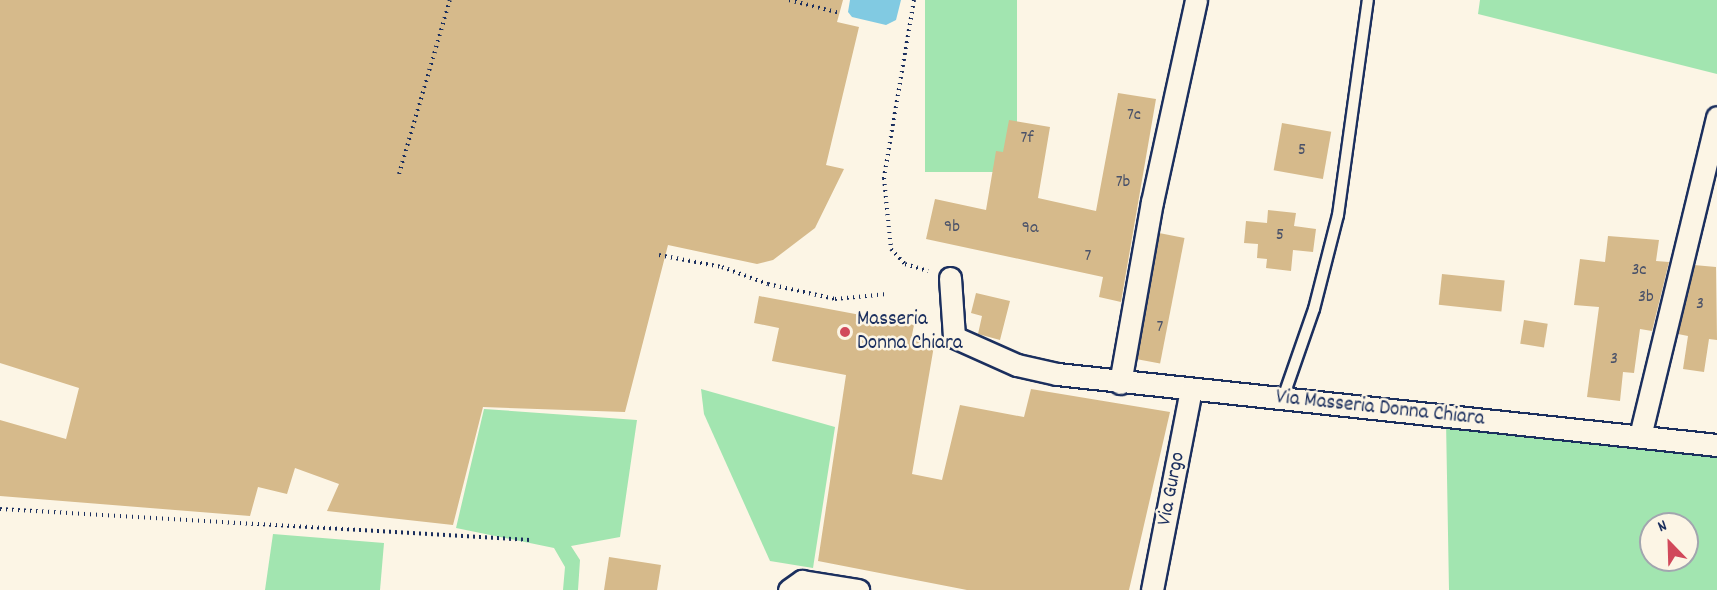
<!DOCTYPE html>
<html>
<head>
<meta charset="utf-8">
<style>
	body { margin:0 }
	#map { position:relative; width:1717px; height:590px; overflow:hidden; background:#fcf5e5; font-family:Dekko,sans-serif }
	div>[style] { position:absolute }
	.green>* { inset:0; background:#a2e5b0; transform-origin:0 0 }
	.water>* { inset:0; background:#81cae2 }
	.building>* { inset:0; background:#d6ba8b; transform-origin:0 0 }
	.path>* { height:4px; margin-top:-2px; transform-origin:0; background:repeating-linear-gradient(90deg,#1b2f5e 0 1.5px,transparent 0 6px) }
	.roads { filter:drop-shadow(2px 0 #1b2f5e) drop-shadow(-2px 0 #1b2f5e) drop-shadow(0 2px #1b2f5e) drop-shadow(0 -2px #1b2f5e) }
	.lane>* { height:10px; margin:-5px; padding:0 5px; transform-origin:5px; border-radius:5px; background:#fcf5e5 }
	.street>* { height:21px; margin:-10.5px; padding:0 10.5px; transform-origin:10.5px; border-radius:10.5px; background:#fcf5e5 }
	.dots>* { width:16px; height:16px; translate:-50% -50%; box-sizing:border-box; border:3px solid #fcf5e5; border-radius:50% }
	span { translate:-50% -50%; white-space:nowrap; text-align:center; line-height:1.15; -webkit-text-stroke:5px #fcf5e5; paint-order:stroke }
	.number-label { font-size:18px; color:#4a5269 }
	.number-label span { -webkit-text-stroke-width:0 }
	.poi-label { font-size:21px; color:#1b2f5e }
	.left { translate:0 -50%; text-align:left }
	.street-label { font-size:21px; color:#1b2f5e }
	.north { position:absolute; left:1639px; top:512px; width:60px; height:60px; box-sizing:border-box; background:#fcf5e5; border:2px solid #a2a6af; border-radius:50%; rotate:337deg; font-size:16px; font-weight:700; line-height:24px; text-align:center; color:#1b2f5e }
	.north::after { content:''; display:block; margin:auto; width:21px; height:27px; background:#d1495b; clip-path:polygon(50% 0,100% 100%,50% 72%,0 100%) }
</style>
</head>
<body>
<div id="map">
	<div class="green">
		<i style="left:925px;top:0;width:92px;height:172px"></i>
		<i style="clip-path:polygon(1480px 0,1717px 0,1717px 74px,1478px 14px)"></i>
		<i style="clip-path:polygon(701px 389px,835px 427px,813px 568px,770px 561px,704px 414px)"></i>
		<i style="clip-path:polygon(484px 409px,637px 420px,620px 537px,571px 546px,580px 560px,578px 590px,563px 590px,565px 567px,554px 548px,456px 528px)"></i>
		<i style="clip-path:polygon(evenodd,1446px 421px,1717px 452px,1717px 590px,1449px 590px,1446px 421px,1651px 524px,1687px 524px,1687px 560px,1651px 560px,1651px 524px)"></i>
		<i style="clip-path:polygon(273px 534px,384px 543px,380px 590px,265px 590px)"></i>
	</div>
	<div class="water">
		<i style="clip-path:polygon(850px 0,901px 0,896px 20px,886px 25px,852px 17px,848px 12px)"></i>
	</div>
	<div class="building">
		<i style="clip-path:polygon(0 0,843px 0,837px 22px,859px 27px,826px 165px,844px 169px,815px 228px,773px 260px,757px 264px,668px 245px,625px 412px,483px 407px,453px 525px,327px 511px,339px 484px,295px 468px,287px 494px,258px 487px,250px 516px,0 496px,0 420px,66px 439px,79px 388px,0 363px)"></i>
		<i style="clip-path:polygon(1118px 93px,1156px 99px,1121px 302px,1099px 297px,1103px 277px,926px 239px,935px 199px,986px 210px,996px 151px,1003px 152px,1009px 120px,1050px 127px,1038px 198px,1096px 211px)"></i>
		<i style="left:1282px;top:123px;width:50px;height:48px;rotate:10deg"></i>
		<i style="clip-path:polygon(1268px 210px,1296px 213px,1294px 226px,1316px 229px,1313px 252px,1293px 250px,1291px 271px,1266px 268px,1267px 259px,1257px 258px,1258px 244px,1244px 243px,1246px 221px,1267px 223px)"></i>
		<i style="left:1159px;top:233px;width:26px;height:128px;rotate:11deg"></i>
		<i style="clip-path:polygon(1608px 236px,1659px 240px,1656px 261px,1669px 262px,1652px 331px,1640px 329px,1634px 373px,1623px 372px,1620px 401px,1587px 397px,1599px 307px,1574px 305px,1580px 259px,1605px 262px)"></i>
		<i style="clip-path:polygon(1694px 265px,1716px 267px,1717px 340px,1709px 339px,1704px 372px,1683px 369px,1688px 336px,1678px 334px)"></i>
		<i style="left:1442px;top:274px;width:63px;height:31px;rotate:6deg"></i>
		<i style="clip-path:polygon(976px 293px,1010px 301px,1000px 340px,978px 334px,982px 316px,971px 313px)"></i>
		<i style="clip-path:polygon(759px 296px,914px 325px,912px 335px,935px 340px,912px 474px,942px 480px,960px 405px,1024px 417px,1031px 389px,1170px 412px,1129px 590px,967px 590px,818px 561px,846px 375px,772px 361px,779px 328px,754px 323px)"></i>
		<i style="left:1524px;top:320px;width:24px;height:24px;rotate:9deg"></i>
		<i style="clip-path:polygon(609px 557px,661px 565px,657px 590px,604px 590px)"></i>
	</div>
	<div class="path">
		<i style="left:789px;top:0;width:53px;rotate:14.3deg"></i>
		<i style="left:914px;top:0;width:181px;rotate:99.6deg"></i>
		<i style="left:884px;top:178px;width:71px;rotate:84.4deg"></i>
		<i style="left:891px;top:249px;width:21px;rotate:47deg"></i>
		<i style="left:905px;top:264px;width:24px;rotate:17deg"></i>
		<i style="left:399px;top:174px;width:181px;rotate:-73.7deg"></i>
		<i style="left:659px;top:255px;width:64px;rotate:10.8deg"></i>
		<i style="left:722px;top:267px;width:49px;rotate:20.3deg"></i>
		<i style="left:768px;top:284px;width:69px;rotate:12.6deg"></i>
		<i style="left:835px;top:299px;width:52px;rotate:-5.5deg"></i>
		<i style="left:0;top:509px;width:531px;rotate:3.35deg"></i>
	</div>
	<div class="roads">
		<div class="lane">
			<i style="left:1283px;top:398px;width:94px;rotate:-70.8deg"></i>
			<i style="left:1314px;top:309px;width:97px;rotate:-75.7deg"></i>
			<i style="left:1338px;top:215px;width:217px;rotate:-82.1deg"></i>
		</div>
		<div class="street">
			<i style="left:950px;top:278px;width:59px;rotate:86.1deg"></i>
			<i style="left:954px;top:337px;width:69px;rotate:24deg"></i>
			<i style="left:1017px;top:365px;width:41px;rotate:12.7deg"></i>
			<i style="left:1057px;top:374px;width:664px;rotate:6.14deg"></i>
			<i style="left:1120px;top:383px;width:184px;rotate:-80deg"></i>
			<i style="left:1152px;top:202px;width:207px;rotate:-77.7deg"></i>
			<i style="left:1640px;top:436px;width:328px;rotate:-76.4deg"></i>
			<i style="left:789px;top:590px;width:16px;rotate:-35deg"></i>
			<i style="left:802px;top:581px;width:57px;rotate:9.1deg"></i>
			<i style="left:1152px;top:590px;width:205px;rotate:-79deg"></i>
		</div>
	</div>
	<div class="dots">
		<i style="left:845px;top:332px;background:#d1495b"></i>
	</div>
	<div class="number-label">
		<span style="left:1134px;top:116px">7c</span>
		<span style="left:1027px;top:139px">7f</span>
		<span style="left:1302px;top:151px">5</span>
		<span style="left:1123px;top:183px">7b</span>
		<span style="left:952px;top:228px">9b</span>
		<span style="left:1030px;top:229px">9a</span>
		<span style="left:1280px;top:236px">5</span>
		<span style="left:1088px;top:257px">7</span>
		<span style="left:1639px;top:271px">3c</span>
		<span style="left:1646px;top:298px">3b</span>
		<span style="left:1700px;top:305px">3</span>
		<span style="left:1160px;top:328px">7</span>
		<span style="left:1614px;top:360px">3</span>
	</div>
	<div class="poi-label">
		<span class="left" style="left:857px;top:332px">Masseria<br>Donna Chiara</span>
	</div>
	<div class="street-label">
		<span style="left:1380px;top:409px;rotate:6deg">Via Masseria Donna Chiara</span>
		<span style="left:1172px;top:489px;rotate:-79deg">Via Gurgo</span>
	</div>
	<div class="north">N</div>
</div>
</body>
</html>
